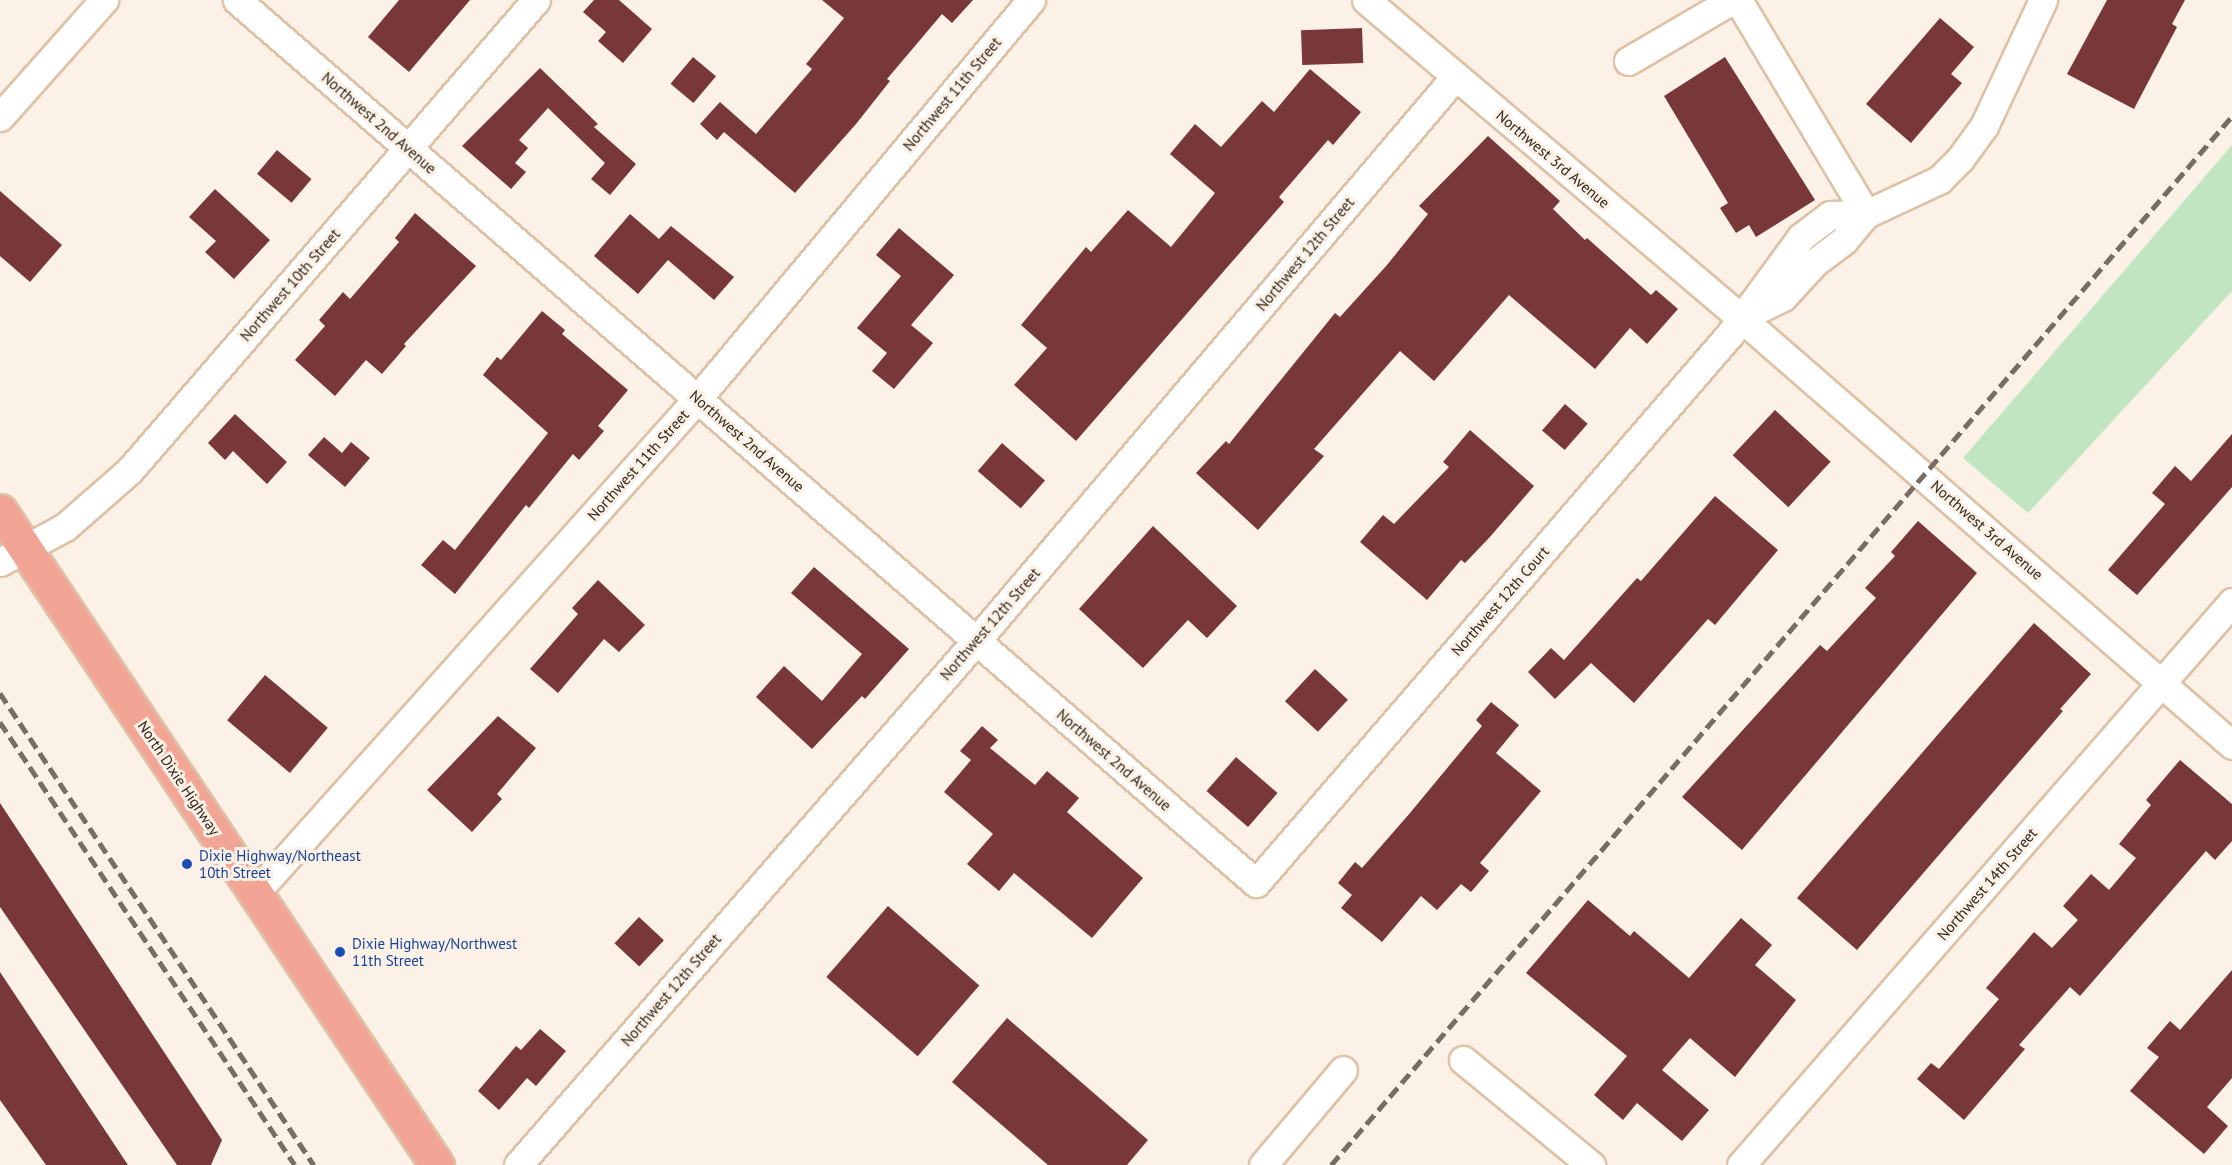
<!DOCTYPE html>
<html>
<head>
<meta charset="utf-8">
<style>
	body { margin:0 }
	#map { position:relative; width:2232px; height:1165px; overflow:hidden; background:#fcf1e6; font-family:"PT Sans",sans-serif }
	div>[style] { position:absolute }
	.green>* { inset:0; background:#c2e5c1 }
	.building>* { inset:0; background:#783739; transform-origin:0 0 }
	.roads { filter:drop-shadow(2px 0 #ddc2a7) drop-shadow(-2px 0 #ddc2a7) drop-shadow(0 2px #ddc2a7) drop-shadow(0 -2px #ddc2a7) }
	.minor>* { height:27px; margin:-13.5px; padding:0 13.5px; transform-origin:13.5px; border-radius:13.5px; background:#fff }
	.major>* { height:33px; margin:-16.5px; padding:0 16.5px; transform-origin:16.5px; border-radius:16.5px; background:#f2a495 }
	.rail>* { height:4.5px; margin-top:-2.25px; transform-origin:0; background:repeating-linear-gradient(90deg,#786d63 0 12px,transparent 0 18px) }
	.dots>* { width:16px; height:16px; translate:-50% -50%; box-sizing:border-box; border:3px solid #fcf1e6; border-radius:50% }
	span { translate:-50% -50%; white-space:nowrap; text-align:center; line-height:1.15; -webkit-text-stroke:6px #fcf1e6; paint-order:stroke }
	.street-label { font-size:15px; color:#2e241a }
	.transit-label { font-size:15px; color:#164399 }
	.left { translate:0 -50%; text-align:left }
</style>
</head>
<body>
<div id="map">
	<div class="green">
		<i style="clip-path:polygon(2232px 145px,2232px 291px,2028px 513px,1963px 458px)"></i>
	</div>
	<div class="building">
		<i style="clip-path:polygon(399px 0,470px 0,409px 72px,368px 37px)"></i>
		<i style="clip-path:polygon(594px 0,619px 0,652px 29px,623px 63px,598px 41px,606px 32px,583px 12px)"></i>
		<i style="clip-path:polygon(822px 0,973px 0,952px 23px,942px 14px,887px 79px,890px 81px,856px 124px,795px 193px,724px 132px,717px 140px,700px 124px,720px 102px,756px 134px,812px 69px,806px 64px,844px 18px)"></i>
		<i style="clip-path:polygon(2107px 0,2185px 0,2172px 24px,2177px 27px,2134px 109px,2067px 74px)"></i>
		<i style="clip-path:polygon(1940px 18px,1974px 47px,1951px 74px,1962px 83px,1911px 143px,1866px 104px)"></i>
		<i style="left:1362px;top:28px;width:35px;height:61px;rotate:88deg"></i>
		<i style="left:693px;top:57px;width:30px;height:35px;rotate:40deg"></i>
		<i style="clip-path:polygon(1725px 57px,1815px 200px,1756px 237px,1749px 225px,1736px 233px,1720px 208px,1728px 203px,1664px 96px)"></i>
		<i style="clip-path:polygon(540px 68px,598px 124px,594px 127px,636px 164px,610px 195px,591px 179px,605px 163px,548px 108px,519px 140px,528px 148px,515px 163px,526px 172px,511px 189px,462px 146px)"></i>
		<i style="clip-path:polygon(1310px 69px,1361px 112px,1333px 145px,1328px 140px,1279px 197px,1284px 202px,1076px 441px,1014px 385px,1047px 348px,1021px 325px,1086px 247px,1091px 252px,1128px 210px,1171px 247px,1215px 193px,1170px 154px,1195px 124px,1221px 147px,1262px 101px,1274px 112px)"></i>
		<i style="clip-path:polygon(1488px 136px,1560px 201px,1553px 209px,1585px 240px,1587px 238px,1651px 295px,1656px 290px,1678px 309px,1647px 344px,1630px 328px,1595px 369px,1509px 295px,1434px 381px,1400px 351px,1314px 449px,1324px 456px,1258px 530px,1196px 473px,1226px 441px,1229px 444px,1335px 313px,1340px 317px,1387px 265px,1428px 214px,1419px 206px)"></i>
		<i style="left:277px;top:150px;width:45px;height:31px;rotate:40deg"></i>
		<i style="clip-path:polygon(215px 189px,270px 240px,234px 279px,205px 252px,216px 241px,189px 217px)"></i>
		<i style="clip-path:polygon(0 191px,62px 245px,30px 282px,0 256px)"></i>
		<i style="clip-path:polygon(415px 213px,476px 266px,404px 344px,406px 346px,382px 374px,366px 360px,335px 396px,295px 360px,325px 326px,319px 320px,343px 292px,350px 299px,399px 242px,395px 238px)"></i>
		<i style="clip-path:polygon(630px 214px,659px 239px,671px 226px,734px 277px,714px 300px,668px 260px,638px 294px,594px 256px)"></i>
		<i style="clip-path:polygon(899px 228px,954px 275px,911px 325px,933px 343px,894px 389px,872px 371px,887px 353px,857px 328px,901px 276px,876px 255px)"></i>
		<i style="clip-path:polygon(542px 311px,565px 330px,562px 334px,628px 390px,598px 426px,604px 431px,579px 460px,573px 454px,529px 508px,526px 505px,455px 594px,421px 565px,443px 540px,455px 550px,548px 433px,483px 375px,497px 357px,501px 360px)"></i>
		<i style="left:1565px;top:404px;width:30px;height:35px;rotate:41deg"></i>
		<i style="left:1775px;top:410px;width:76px;height:62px;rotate:43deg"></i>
		<i style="clip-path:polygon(235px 414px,287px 462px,267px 484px,233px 451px,225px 460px,208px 443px)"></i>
		<i style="clip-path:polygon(1470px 430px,1534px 486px,1489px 538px,1465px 563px,1461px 560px,1427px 600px,1360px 542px,1383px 515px,1394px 524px,1449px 467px,1443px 462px)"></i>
		<i style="clip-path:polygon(2232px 434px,2232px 487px,2137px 595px,2108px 570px,2165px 504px,2152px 493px,2175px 466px,2191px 481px)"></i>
		<i style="clip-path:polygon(324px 437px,342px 453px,351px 442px,370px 458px,345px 487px,308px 455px)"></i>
		<i style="left:1002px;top:443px;width:57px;height:37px;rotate:41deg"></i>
		<i style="clip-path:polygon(1715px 496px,1778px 550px,1715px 625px,1708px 619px,1634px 703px,1591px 663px,1555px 699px,1528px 672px,1551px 648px,1564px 660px,1637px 578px,1641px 581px)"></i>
		<i style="clip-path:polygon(1918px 521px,1977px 573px,1742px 850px,1682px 797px,1820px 645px,1827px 651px,1876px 598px,1865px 588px,1895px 556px,1891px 552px)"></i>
		<i style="clip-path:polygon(1153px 526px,1237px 606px,1207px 638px,1188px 620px,1143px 668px,1079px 609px)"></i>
		<i style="clip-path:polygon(814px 567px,909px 649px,865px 699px,862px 696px,812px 749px,756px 697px,784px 666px,822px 701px,862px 654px,791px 593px)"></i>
		<i style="clip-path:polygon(598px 580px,645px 625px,619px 652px,604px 639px,558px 693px,530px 669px,578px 614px,572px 608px)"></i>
		<i style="clip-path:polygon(2034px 623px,2091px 674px,2060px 709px,2063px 711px,1857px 950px,1797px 898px)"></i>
		<i style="left:1315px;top:669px;width:45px;height:44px;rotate:43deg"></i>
		<i style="left:265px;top:675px;width:82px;height:59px;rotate:40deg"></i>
		<i style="clip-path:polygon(1491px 702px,1519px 725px,1496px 753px,1541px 791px,1480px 863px,1489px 871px,1471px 892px,1461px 884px,1437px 910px,1421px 896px,1382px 942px,1341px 908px,1352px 895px,1338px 883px,1355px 862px,1362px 868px,1410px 813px,1482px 726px,1476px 720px)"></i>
		<i style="clip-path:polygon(498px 716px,536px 748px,497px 794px,502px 799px,472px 832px,427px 790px)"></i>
		<i style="clip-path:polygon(982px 726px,998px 740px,990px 748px,1035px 785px,1047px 771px,1079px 798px,1067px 812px,1143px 878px,1092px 938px,1014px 873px,999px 891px,967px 864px,993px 834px,944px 792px,971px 760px,960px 751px)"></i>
		<i style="left:1236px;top:757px;width:55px;height:45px;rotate:41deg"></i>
		<i style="clip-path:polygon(2180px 760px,2232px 804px,2232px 841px,2215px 860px,2206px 851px,2080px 996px,2070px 987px,2019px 1045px,2025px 1049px,1964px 1120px,1917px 1079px,1931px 1063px,1939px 1069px,1999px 999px,1986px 988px,2034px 932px,2052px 948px,2078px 920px,2063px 906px,2091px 874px,2109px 890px,2136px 858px,2119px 844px,2151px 805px,2146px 800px)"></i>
		<i style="clip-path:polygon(0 803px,222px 1140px,211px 1165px,177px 1165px,0 907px)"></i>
		<i style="clip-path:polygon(1588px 900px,1630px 936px,1634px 931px,1689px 978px,1741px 918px,1772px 945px,1755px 965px,1796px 1000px,1735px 1077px,1690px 1038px,1662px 1070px,1709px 1110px,1682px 1141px,1637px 1103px,1623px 1120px,1594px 1095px,1627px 1056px,1526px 973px)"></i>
		<i style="left:888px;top:906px;width:121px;height:94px;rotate:41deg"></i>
		<i style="left:639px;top:917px;width:34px;height:36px;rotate:43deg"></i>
		<i style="clip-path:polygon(2232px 970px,2232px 1078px,2207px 1107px,2228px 1126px,2204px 1154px,2130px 1091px,2159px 1057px,2147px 1048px,2170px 1021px,2180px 1030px)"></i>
		<i style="clip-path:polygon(0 972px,128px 1165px,46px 1165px,0 1100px)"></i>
		<i style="clip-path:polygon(1007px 1018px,1148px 1140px,1127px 1165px,1048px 1165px,952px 1082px)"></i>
		<i style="clip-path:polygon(540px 1029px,566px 1051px,536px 1086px,527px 1078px,499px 1110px,478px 1091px,516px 1046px,521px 1050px)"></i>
	</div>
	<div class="roads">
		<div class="minor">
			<i style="left:237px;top:0;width:1348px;rotate:40.91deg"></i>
			<i style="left:1256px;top:883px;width:725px;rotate:-49.19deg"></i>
			<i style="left:1730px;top:334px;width:120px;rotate:-53.8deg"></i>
			<i style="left:1801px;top:237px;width:36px;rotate:-37deg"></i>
			<i style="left:1830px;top:215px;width:36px;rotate:-2deg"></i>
			<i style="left:1866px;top:214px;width:81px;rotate:-25deg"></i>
			<i style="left:1939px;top:180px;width:30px;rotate:-45deg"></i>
			<i style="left:1960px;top:159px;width:41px;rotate:-54deg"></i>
			<i style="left:1984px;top:126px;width:139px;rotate:-64.9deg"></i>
			<i style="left:1366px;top:0;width:490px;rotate:40.3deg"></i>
			<i style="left:1740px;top:317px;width:652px;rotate:41.02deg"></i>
			<i style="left:1738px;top:0;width:249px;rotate:59.1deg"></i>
			<i style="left:1628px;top:61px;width:121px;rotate:-30.4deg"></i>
			<i style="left:0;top:117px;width:157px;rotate:-48.4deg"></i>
			<i style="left:1744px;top:316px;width:43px;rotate:-26deg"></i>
			<i style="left:1783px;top:297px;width:46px;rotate:-47.6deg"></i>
			<i style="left:1814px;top:263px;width:38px;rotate:-37deg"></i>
			<i style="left:1844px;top:240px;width:34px;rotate:-50deg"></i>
			<i style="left:0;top:562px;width:74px;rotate:-28.3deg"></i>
			<i style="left:65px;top:527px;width:86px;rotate:-41.2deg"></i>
			<i style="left:130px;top:470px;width:621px;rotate:-49.18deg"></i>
			<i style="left:256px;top:892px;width:663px;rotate:-48.18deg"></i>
			<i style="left:698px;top:398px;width:519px;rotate:-50.08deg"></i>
			<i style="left:1463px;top:1060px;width:166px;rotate:39.4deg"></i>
			<i style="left:518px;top:1165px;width:696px;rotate:-48.85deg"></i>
			<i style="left:976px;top:641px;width:740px;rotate:-49.66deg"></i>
			<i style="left:1263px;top:1165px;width:124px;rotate:-49.9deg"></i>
			<i style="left:1741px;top:1165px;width:747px;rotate:-48.91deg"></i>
		</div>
		<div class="major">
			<i style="left:0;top:511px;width:787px;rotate:56.25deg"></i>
		</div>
	</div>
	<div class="rail">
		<i style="left:0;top:693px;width:567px;rotate:56.37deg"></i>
		<i style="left:0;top:722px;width:532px;rotate:56.34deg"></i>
		<i style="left:1331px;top:1165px;width:1383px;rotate:-49.34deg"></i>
	</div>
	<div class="dots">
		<i style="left:187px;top:864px;background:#1a4fb4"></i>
		<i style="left:340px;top:952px;background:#1a4fb4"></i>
	</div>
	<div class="street-label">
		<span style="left:952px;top:94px;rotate:-50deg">Northwest 11th Street</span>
		<span style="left:379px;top:123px;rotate:41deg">Northwest 2nd Avenue</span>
		<span style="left:1553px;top:159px;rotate:40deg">Northwest 3rd Avenue</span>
		<span style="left:1305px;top:254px;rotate:-50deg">Northwest 12th Street</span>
		<span style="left:290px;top:285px;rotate:-49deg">Northwest 10th Street</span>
		<span style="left:747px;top:441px;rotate:41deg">Northwest 2nd Avenue</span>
		<span style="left:638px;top:465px;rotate:-48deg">Northwest 11th Street</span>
		<span style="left:1987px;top:530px;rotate:41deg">Northwest 3rd Avenue</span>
		<span style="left:1500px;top:601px;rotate:-49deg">Northwest 12th Court</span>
		<span style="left:990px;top:624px;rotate:-49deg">Northwest 12th Street</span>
		<span style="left:1114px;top:760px;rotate:41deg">Northwest 2nd Avenue</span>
		<span style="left:179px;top:778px;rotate:56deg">North Dixie Highway</span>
		<span style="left:1987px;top:884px;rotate:-49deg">Northwest 14th Street</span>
		<span style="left:671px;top:990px;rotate:-49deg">Northwest 12th Street</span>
	</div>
	<div class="transit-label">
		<span class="left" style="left:199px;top:864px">Dixie Highway/Northeast<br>10th Street</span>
		<span class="left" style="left:352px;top:952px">Dixie Highway/Northwest<br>11th Street</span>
	</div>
</div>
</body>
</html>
